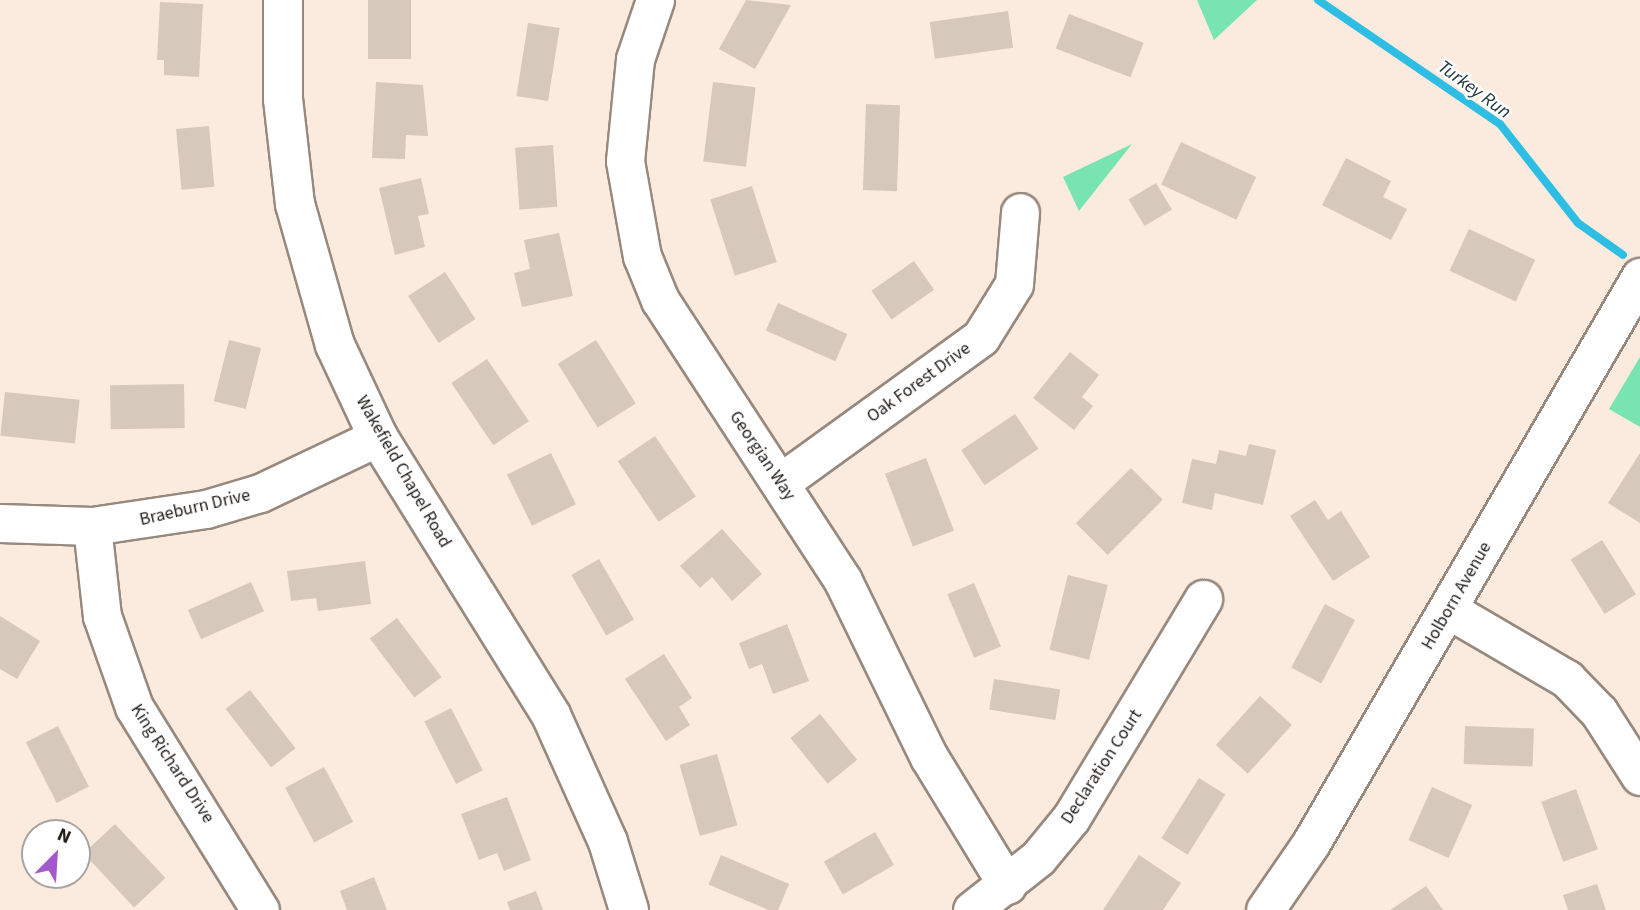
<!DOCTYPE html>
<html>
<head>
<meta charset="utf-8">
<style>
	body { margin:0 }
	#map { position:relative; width:1640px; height:910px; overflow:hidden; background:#fbebdf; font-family:"Source Sans 3",sans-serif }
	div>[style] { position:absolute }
	.green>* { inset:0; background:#78e4b1 }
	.stream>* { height:8px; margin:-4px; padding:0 4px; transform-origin:4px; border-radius:4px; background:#2fbee3 }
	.building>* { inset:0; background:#d7c8bc; transform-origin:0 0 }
	.roads { filter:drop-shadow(2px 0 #97897e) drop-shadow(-2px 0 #97897e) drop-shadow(0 2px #97897e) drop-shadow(0 -2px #97897e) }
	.minor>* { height:37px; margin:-18.5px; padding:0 18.5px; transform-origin:18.5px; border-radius:18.5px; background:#fff }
	.major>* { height:38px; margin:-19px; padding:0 19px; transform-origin:19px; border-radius:19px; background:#fff }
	span { translate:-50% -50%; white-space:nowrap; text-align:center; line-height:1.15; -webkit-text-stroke:5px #fff; paint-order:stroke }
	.street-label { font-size:18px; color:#231e1a }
	.water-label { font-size:19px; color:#21373f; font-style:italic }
	.north { position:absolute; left:21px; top:819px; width:70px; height:70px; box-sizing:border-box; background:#fff; border:2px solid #a7a5a3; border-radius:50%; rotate:24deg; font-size:19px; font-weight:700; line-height:28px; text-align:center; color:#231e1a }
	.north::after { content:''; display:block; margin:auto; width:24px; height:32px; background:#a558cb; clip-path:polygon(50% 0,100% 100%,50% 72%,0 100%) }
</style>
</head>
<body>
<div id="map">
	<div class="green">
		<i style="clip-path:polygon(1197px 0,1257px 0,1214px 40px)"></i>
		<i style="clip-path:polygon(1132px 144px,1079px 211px,1063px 177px)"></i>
		<i style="clip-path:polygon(1640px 357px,1640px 427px,1609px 409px)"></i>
	</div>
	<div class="stream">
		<i style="left:1318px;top:0;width:220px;rotate:34.3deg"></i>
		<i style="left:1500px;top:124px;width:126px;rotate:51.8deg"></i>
		<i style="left:1578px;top:223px;width:55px;rotate:35.4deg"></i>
	</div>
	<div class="building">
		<i style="left:368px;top:0;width:43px;height:59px"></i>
		<i style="clip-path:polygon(746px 0,791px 5px,755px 69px,719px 49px)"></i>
		<i style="clip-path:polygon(160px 2px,203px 4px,199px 77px,164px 75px,164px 60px,157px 60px)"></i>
		<i style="left:1008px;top:11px;width:37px;height:79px;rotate:82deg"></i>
		<i style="left:1069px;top:14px;width:80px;height:37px;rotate:21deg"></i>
		<i style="left:528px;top:23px;width:32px;height:74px;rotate:9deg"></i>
		<i style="clip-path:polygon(376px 82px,423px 85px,428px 136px,406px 135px,405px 159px,372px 158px)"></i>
		<i style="left:713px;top:82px;width:43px;height:80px;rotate:7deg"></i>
		<i style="left:866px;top:104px;width:34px;height:86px;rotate:2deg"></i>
		<i style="left:209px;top:126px;width:61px;height:33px;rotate:85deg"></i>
		<i style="left:1181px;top:142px;width:83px;height:47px;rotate:25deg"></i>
		<i style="left:553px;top:145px;width:62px;height:38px;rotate:86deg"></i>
		<i style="clip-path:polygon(1346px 158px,1391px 181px,1383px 197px,1407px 209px,1391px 240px,1322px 205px)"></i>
		<i style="clip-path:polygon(421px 178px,429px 214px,418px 216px,425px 247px,395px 255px,379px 188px)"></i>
		<i style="left:1156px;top:183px;width:31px;height:32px;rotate:59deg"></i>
		<i style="left:752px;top:186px;width:80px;height:44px;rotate:72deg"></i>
		<i style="left:1469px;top:229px;width:73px;height:46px;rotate:25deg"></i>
		<i style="clip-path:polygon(559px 233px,573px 296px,522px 307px,514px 273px,530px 269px,524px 240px)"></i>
		<i style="left:914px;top:261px;width:35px;height:52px;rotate:55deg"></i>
		<i style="left:445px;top:272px;width:56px;height:44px;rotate:57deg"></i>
		<i style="left:778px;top:303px;width:76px;height:30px;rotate:24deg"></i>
		<i style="left:229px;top:340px;width:33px;height:63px;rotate:14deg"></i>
		<i style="left:596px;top:340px;width:75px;height:45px;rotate:58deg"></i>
		<i style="clip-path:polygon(1070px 352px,1099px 375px,1082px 397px,1093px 406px,1074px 430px,1033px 398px)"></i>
		<i style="left:487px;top:359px;width:75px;height:43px;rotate:56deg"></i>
		<i style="left:184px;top:384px;width:44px;height:74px;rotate:89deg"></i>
		<i style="left:5px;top:392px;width:75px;height:44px;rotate:6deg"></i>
		<i style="left:1015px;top:414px;width:42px;height:65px;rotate:56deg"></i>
		<i style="left:655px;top:436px;width:73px;height:45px;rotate:56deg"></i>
		<i style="clip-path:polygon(1249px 444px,1276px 450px,1263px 505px,1215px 493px,1212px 510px,1182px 503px,1192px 459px,1216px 464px,1219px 450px,1246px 456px)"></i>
		<i style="left:551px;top:453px;width:57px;height:49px;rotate:64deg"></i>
		<i style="clip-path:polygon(1640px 453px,1640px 523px,1608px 503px)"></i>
		<i style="left:926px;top:458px;width:78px;height:44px;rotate:69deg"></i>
		<i style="left:1131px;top:468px;width:45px;height:78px;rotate:45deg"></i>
		<i style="clip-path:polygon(1315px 500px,1328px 520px,1341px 511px,1370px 557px,1333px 581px,1290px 516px)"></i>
		<i style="clip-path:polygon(722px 529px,762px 574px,732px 601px,712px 577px,700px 588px,680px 566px)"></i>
		<i style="left:1602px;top:540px;width:64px;height:37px;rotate:58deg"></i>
		<i style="left:599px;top:559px;width:70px;height:32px;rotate:60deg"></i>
		<i style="clip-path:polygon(365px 561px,371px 604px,318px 611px,316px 598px,291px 601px,287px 571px)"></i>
		<i style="left:1068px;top:575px;width:41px;height:77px;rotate:14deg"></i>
		<i style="left:251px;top:582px;width:32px;height:69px;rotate:66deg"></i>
		<i style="left:974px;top:583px;width:69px;height:29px;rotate:67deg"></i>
		<i style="left:1325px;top:604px;width:34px;height:72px;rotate:28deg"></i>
		<i style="clip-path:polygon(0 616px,40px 641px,17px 679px,0 669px)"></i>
		<i style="left:397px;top:618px;width:74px;height:34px;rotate:53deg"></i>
		<i style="clip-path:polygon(787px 624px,809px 681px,773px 694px,762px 664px,749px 669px,739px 643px)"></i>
		<i style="clip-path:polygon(664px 654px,692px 698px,679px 707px,690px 725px,666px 741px,625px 679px)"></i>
		<i style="left:994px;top:679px;width:67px;height:31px;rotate:9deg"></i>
		<i style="left:250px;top:690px;width:74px;height:31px;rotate:52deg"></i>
		<i style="left:1260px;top:696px;width:43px;height:66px;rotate:42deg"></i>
		<i style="left:451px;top:708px;width:70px;height:30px;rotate:63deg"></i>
		<i style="left:820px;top:714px;width:59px;height:38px;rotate:51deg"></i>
		<i style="left:58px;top:726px;width:68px;height:36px;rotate:63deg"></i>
		<i style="left:1465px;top:726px;width:69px;height:38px;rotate:2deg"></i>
		<i style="left:717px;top:754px;width:74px;height:39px;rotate:74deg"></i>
		<i style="left:324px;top:767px;width:62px;height:44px;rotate:62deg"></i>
		<i style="left:1199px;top:778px;width:31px;height:71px;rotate:32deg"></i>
		<i style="left:1432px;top:787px;width:44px;height:58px;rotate:24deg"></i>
		<i style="left:1576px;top:789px;width:64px;height:37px;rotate:70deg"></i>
		<i style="clip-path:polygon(507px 797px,531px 860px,504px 871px,497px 853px,479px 860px,461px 814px)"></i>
		<i style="left:115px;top:824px;width:74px;height:43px;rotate:47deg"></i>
		<i style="left:875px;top:832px;width:38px;height:59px;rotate:60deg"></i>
		<i style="left:721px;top:855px;width:74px;height:32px;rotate:23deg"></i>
		<i style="clip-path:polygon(1139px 855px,1181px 883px,1163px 910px,1103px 910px)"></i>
		<i style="clip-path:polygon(374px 877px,387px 910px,347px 910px,340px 891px)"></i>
		<i style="clip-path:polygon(1597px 884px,1606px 910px,1568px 910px,1563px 895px)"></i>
		<i style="clip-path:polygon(1426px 886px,1443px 910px,1390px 910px)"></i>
		<i style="clip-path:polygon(536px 891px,543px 910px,510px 910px,507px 902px)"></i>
	</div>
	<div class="roads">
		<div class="minor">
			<i style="left:655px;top:0;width:62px;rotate:108.7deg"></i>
			<i style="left:635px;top:59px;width:102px;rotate:95.6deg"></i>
			<i style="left:625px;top:161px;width:97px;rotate:79.9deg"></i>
			<i style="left:642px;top:256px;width:48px;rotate:67.8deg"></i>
			<i style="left:660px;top:300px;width:335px;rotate:56.9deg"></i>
			<i style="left:843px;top:581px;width:196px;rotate:64deg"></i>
			<i style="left:929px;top:757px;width:150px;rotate:58.6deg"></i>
			<i style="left:781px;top:482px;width:247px;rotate:-35.9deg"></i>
			<i style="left:981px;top:337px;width:62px;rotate:-58.1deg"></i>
			<i style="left:1014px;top:284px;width:72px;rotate:-85.2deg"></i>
			<i style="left:0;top:523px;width:92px;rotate:1.9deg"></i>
			<i style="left:92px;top:526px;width:115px;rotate:-8.5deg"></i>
			<i style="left:206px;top:509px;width:56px;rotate:-16.5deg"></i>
			<i style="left:260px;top:493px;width:131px;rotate:-25.4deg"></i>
			<i style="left:92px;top:526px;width:91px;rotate:83.7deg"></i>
			<i style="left:102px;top:616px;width:96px;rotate:70.6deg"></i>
			<i style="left:134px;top:707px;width:239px;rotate:58.2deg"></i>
			<i style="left:1449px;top:610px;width:137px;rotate:30.3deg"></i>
			<i style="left:1567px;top:679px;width:46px;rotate:45.9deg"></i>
			<i style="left:1599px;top:712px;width:76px;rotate:57.4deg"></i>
			<i style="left:972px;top:910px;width:84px;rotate:-38.2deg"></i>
			<i style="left:1038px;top:858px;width:52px;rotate:-50.5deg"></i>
			<i style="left:1071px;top:818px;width:256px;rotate:-58.9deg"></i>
			<i style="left:1265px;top:910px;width:81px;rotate:-55.5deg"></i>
			<i style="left:1311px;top:843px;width:655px;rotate:-59.83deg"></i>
		</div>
		<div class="major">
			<i style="left:283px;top:0;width:99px;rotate:90deg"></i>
			<i style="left:283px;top:99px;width:106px;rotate:83.5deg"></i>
			<i style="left:295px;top:204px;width:147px;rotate:74.2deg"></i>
			<i style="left:335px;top:345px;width:102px;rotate:64.9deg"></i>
			<i style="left:378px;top:437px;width:327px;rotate:58.1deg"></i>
			<i style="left:551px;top:715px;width:139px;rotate:65.8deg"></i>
			<i style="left:608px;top:842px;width:71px;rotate:72.8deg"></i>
		</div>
	</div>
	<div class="street-label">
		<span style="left:919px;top:383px;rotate:-36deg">Oak Forest Drive</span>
		<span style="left:762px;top:456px;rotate:56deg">Georgian Way</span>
		<span style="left:403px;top:472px;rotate:60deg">Wakefield Chapel Road</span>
		<span style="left:195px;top:508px;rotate:-13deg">Braeburn Drive</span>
		<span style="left:1457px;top:596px;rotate:-60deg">Holborn Avenue</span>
		<span style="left:172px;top:764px;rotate:57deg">King Richard Drive</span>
		<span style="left:1102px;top:767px;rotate:-57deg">Declaration Court</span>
	</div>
	<div class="water-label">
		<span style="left:1474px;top:90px;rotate:36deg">Turkey Run</span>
	</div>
	<div class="north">N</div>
</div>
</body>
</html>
